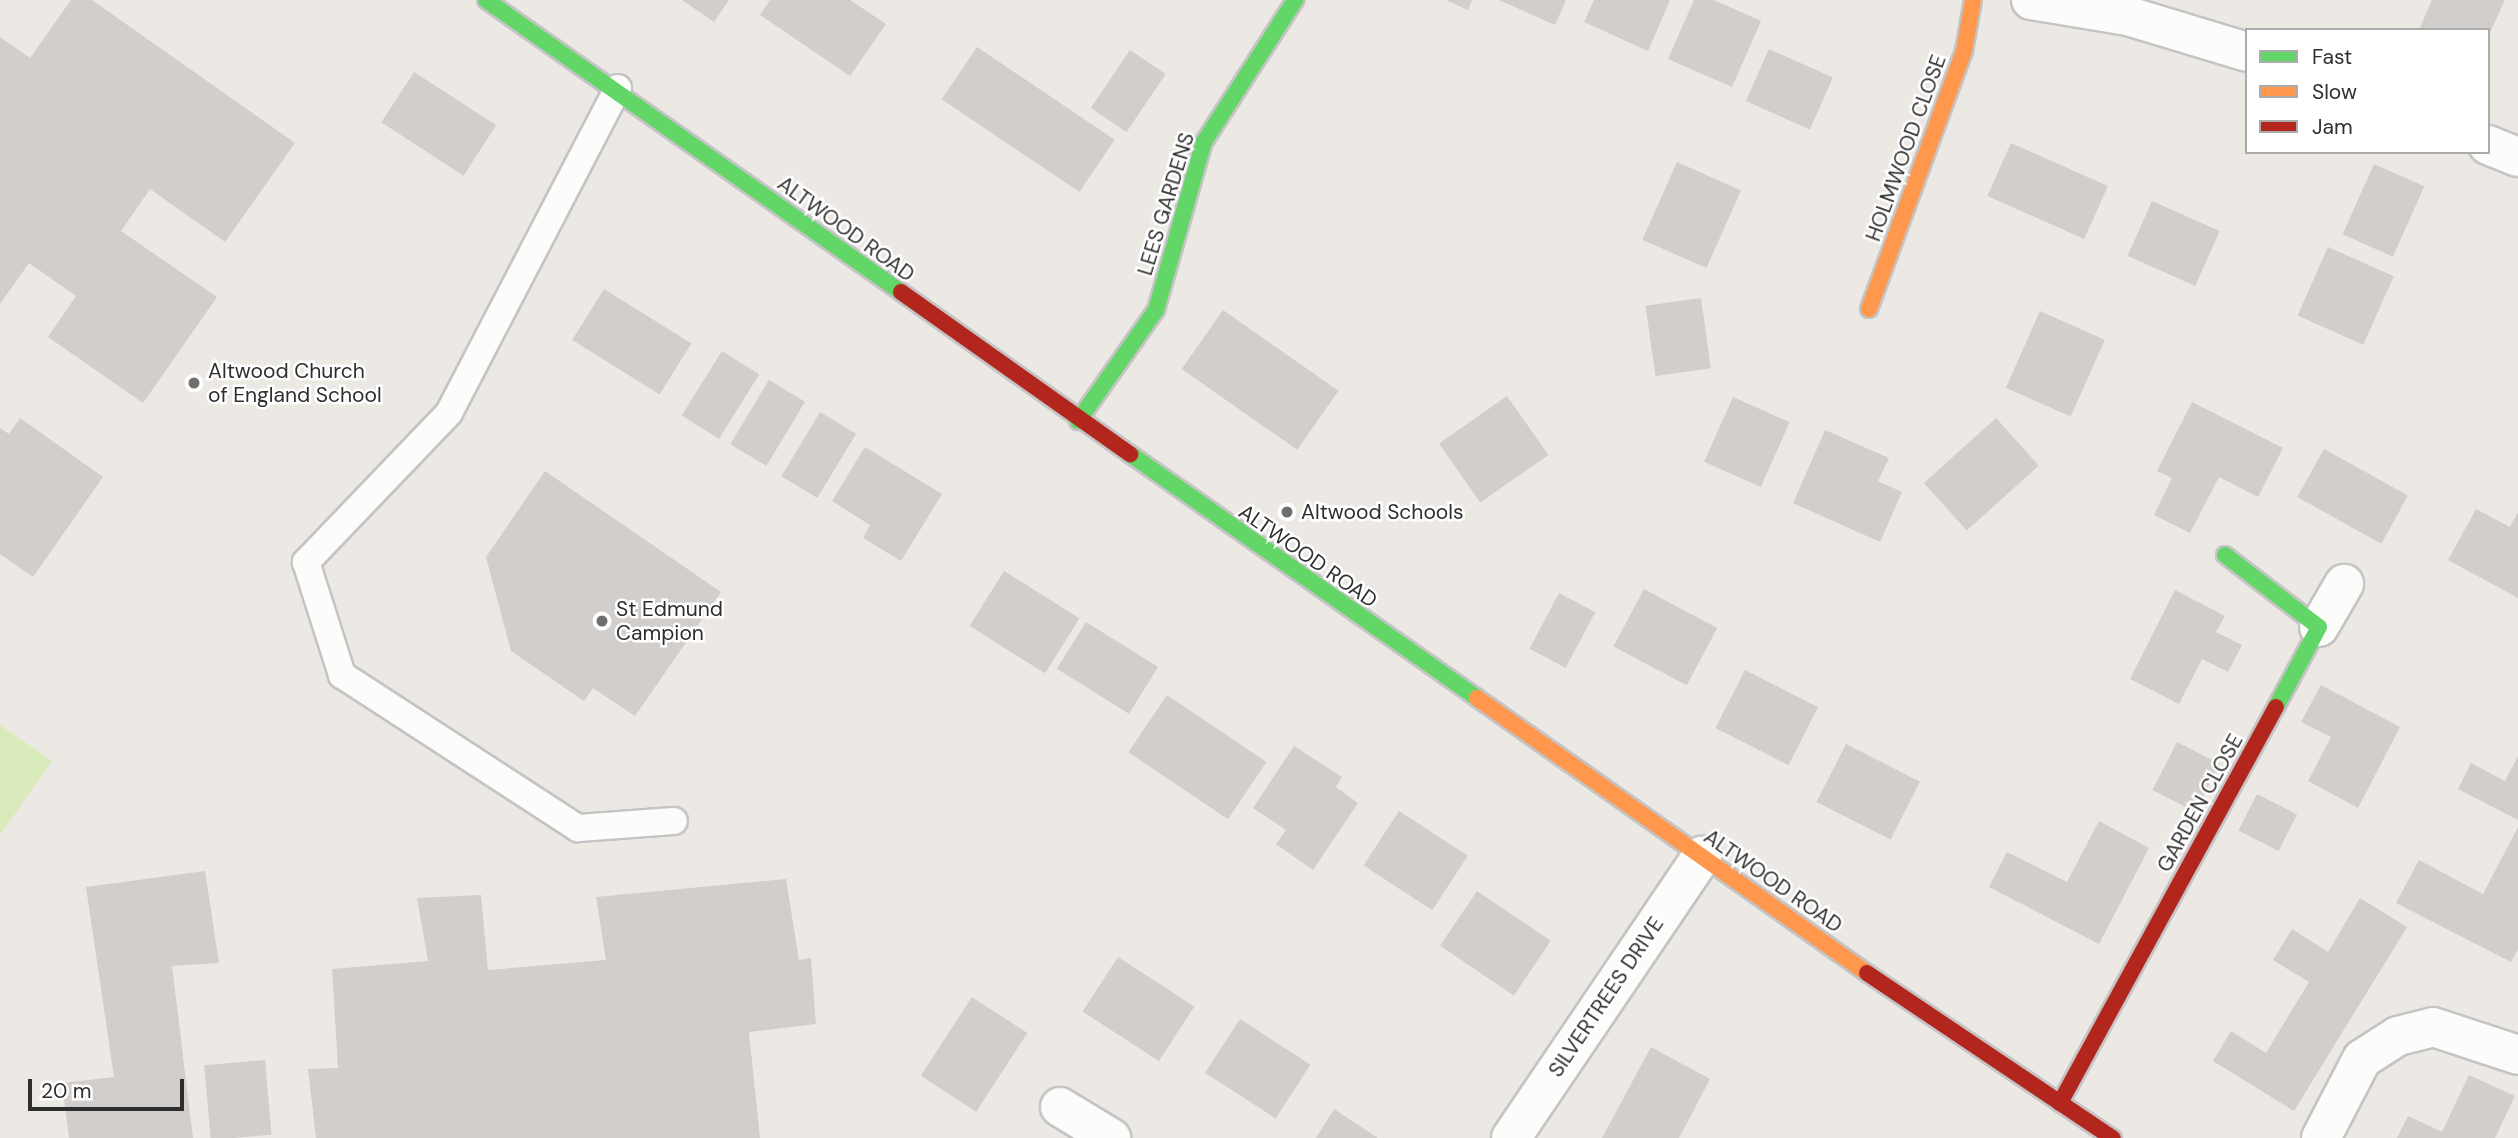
<!DOCTYPE html>
<html>
<head>
<meta charset="utf-8">
<style>
	body { margin:0 }
	#map { position:relative; width:2518px; height:1138px; overflow:hidden; background:#ece8e4; font-family:"DM Sans",sans-serif }
	div>[style] { position:absolute }
	.pitch>* { inset:0; background:#d9eabb }
	.building>* { inset:0; background:#d1cecb; transform-origin:0 0 }
	.roads { filter:drop-shadow(2px 0 #c5c4c5) drop-shadow(-2px 0 #c5c4c5) drop-shadow(0 2px #c5c4c5) drop-shadow(0 -2px #c5c4c5) }
	.lane>* { height:26px; margin:-13px; padding:0 13px; transform-origin:13px; border-radius:13px; background:#fcfcfb }
	.street>* { height:38px; margin:-19px; padding:0 19px; transform-origin:19px; border-radius:19px; background:#fcfcfb }
	.fast>* { height:16px; margin:-8px; padding:0 8px; transform-origin:8px; border-radius:8px; background:#63d668 }
	.slow>* { height:16px; margin:-8px; padding:0 8px; transform-origin:8px; border-radius:8px; background:#ff974d }
	.jam>* { height:16px; margin:-8px; padding:0 8px; transform-origin:8px; border-radius:8px; background:#b3261e }
	.dots>* { width:19px; height:19px; translate:-50% -50%; box-sizing:border-box; border:4px solid #fff; border-radius:50% }
	span { translate:-50% -50%; white-space:nowrap; text-align:center; line-height:1.15; -webkit-text-stroke:5px #fff; paint-order:stroke }
	.street-label { font-size:21px; color:#2e2e2e }
	.poi-label { font-size:21px; color:#2e2e2e }
	.left { translate:0 -50%; text-align:left }
	.legend { position:absolute; left:2245px; top:28px; width:245px; height:126px; box-sizing:border-box; background:#fff; border:2px solid #ababab; margin:0; padding:9px 12px; list-style:none; font-size:21px; color:#2e2e2e }
	.legend li { display:flex; align-items:center; gap:14px; height:35px }
	.legend b { width:35px; border:2px solid #ababab }
	.scale { position:absolute; left:28px; top:1079px; width:156px; height:32px; box-sizing:border-box; border:4px solid #2e2e2e; border-top:0; padding-left:9px; font-size:21px; line-height:24px; white-space:nowrap; color:#2e2e2e; -webkit-text-stroke:5px #fff; paint-order:stroke }
</style>
</head>
<body>
<div id="map">
	<div class="pitch">
		<i style="clip-path:polygon(0 725px,52px 761px,0 835px)"></i>
	</div>
	<div class="building">
		<i style="clip-path:polygon(71px 0,92px 0,295px 143px,225px 242px,150px 189px,121px 231px,217px 297px,143px 403px,48px 337px,76px 296px,29px 263px,0 304px,0 37px,30px 58px)"></i>
		<i style="clip-path:polygon(682px 0,729px 0,714px 22px)"></i>
		<i style="clip-path:polygon(770px 0,850px 0,886px 24px,850px 76px,760px 15px)"></i>
		<i style="clip-path:polygon(1446px 0,1472px 0,1468px 10px)"></i>
		<i style="clip-path:polygon(1499px 0,1566px 0,1555px 25px)"></i>
		<i style="clip-path:polygon(1594px 0,1670px 0,1648px 51px,1584px 22px)"></i>
		<i style="clip-path:polygon(1694px 0,1714px 0,1761px 21px,1732px 87px,1668px 59px)"></i>
		<i style="clip-path:polygon(2432px 0,2505px 0,2488px 37px,2488px 30px,2419px 30px)"></i>
		<i style="left:977px;top:47px;width:166px;height:63px;rotate:34deg"></i>
		<i style="left:1769px;top:49px;width:70px;height:57px;rotate:24deg"></i>
		<i style="left:1130px;top:50px;width:43px;height:70px;rotate:34deg"></i>
		<i style="left:414px;top:72px;width:98px;height:60px;rotate:33deg"></i>
		<i style="left:2011px;top:143px;width:106px;height:58px;rotate:24deg"></i>
		<i style="left:1677px;top:162px;width:70px;height:85px;rotate:24deg"></i>
		<i style="left:2374px;top:164px;width:55px;height:77px;rotate:24deg"></i>
		<i style="left:2152px;top:201px;width:74px;height:60px;rotate:24deg"></i>
		<i style="left:2328px;top:247px;width:72px;height:75px;rotate:24deg"></i>
		<i style="left:604px;top:289px;width:103px;height:60px;rotate:32deg"></i>
		<i style="left:1701px;top:298px;width:71px;height:56px;rotate:82deg"></i>
		<i style="left:1223px;top:310px;width:141px;height:72px;rotate:35deg"></i>
		<i style="left:2040px;top:311px;width:71px;height:84px;rotate:24deg"></i>
		<i style="left:722px;top:351px;width:44px;height:76px;rotate:32deg"></i>
		<i style="left:769px;top:380px;width:42px;height:75px;rotate:31deg"></i>
		<i style="left:1507px;top:396px;width:72px;height:83px;rotate:55deg"></i>
		<i style="left:1733px;top:397px;width:62px;height:71px;rotate:24deg"></i>
		<i style="clip-path:polygon(2192px 402px,2283px 448px,2258px 497px,2219px 477px,2190px 533px,2154px 515px,2172px 478px,2157px 471px)"></i>
		<i style="left:820px;top:412px;width:42px;height:75px;rotate:31deg"></i>
		<i style="clip-path:polygon(20px 418px,103px 477px,33px 577px,0 554px,0 428px,9px 434px)"></i>
		<i style="left:1996px;top:418px;width:64px;height:97px;rotate:48deg"></i>
		<i style="clip-path:polygon(1825px 430px,1889px 458px,1878px 481px,1902px 492px,1880px 542px,1793px 503px)"></i>
		<i style="clip-path:polygon(865px 447px,942px 494px,901px 561px,863px 538px,870px 525px,832px 501px)"></i>
		<i style="left:2324px;top:449px;width:96px;height:55px;rotate:29deg"></i>
		<i style="clip-path:polygon(545px 471px,721px 592px,635px 716px,593px 688px,584px 701px,511px 651px,486px 557px)"></i>
		<i style="clip-path:polygon(2476px 509px,2510px 527px,2518px 512px,2518px 598px,2448px 560px)"></i>
		<i style="left:1004px;top:571px;width:89px;height:65px;rotate:32deg"></i>
		<i style="left:1644px;top:589px;width:83px;height:65px;rotate:28deg"></i>
		<i style="clip-path:polygon(2175px 590px,2225px 616px,2216px 632px,2242px 645px,2228px 672px,2202px 659px,2179px 704px,2130px 679px)"></i>
		<i style="left:1559px;top:593px;width:41px;height:63px;rotate:28deg"></i>
		<i style="left:1086px;top:622px;width:85px;height:55px;rotate:32deg"></i>
		<i style="left:1745px;top:670px;width:82px;height:65px;rotate:27deg"></i>
		<i style="clip-path:polygon(2321px 685px,2400px 727px,2358px 808px,2308px 781px,2331px 737px,2301px 722px)"></i>
		<i style="left:1167px;top:695px;width:120px;height:69px;rotate:34deg"></i>
		<i style="left:2177px;top:742px;width:48px;height:54px;rotate:27deg"></i>
		<i style="left:1846px;top:744px;width:83px;height:65px;rotate:27deg"></i>
		<i style="clip-path:polygon(1294px 746px,1342px 777px,1336px 787px,1358px 803px,1313px 870px,1276px 844px,1286px 830px,1253px 808px)"></i>
		<i style="clip-path:polygon(2518px 756px,2518px 820px,2458px 789px,2471px 763px,2505px 781px)"></i>
		<i style="left:2257px;top:794px;width:45px;height:41px;rotate:27deg"></i>
		<i style="left:1399px;top:811px;width:82px;height:65px;rotate:33deg"></i>
		<i style="clip-path:polygon(2099px 821px,2149px 848px,2099px 944px,1989px 887px,2007px 852px,2067px 882px)"></i>
		<i style="clip-path:polygon(2518px 827px,2518px 949px,2511px 962px,2396px 903px,2419px 860px,2483px 894px)"></i>
		<i style="clip-path:polygon(205px 871px,219px 963px,172px 966px,193px 1138px,69px 1138px,62px 1083px,114px 1077px,86px 887px)"></i>
		<i style="clip-path:polygon(786px 879px,799px 960px,811px 958px,816px 1024px,749px 1032px,760px 1138px,316px 1138px,308px 1069px,338px 1068px,332px 969px,428px 961px,417px 898px,481px 895px,488px 970px,606px 960px,596px 897px)"></i>
		<i style="left:1477px;top:891px;width:89px;height:66px;rotate:34deg"></i>
		<i style="clip-path:polygon(2360px 898px,2407px 927px,2294px 1111px,2213px 1061px,2231px 1031px,2266px 1053px,2309px 982px,2273px 960px,2292px 929px,2328px 952px)"></i>
		<i style="left:1118px;top:957px;width:91px;height:65px;rotate:33deg"></i>
		<i style="left:972px;top:997px;width:66px;height:94px;rotate:33deg"></i>
		<i style="left:1240px;top:1019px;width:84px;height:64px;rotate:33deg"></i>
		<i style="clip-path:polygon(1651px 1047px,1710px 1079px,1679px 1138px,1602px 1138px)"></i>
		<i style="left:265px;top:1060px;width:75px;height:61px;rotate:85deg"></i>
		<i style="clip-path:polygon(2469px 1075px,2515px 1096px,2495px 1138px,2397px 1138px,2408px 1116px,2442px 1132px)"></i>
		<i style="clip-path:polygon(1334px 1109px,1378px 1138px,1316px 1138px)"></i>
	</div>
	<div class="roads">
		<div class="lane">
			<i style="left:618px;top:88px;width:366px;rotate:117.5deg"></i>
			<i style="left:449px;top:413px;width:207px;rotate:133.8deg"></i>
			<i style="left:306px;top:562px;width:119px;rotate:72.3deg"></i>
			<i style="left:342px;top:675px;width:281px;rotate:33deg"></i>
			<i style="left:578px;top:828px;width:96px;rotate:-4.2deg"></i>
		</div>
		<div class="street">
			<i style="left:2031px;top:0;width:98px;rotate:9.4deg"></i>
			<i style="left:2128px;top:16px;width:124px;rotate:16.8deg"></i>
			<i style="left:2488px;top:145px;width:32px;rotate:22deg"></i>
			<i style="left:2319px;top:627px;width:50px;rotate:-59.8deg"></i>
			<i style="left:1060px;top:1107px;width:60px;rotate:31.3deg"></i>
			<i style="left:1511px;top:1138px;width:341px;rotate:-55.9deg"></i>
			<i style="left:2321px;top:1138px;width:89px;rotate:-62.6deg"></i>
			<i style="left:2362px;top:1059px;width:43px;rotate:-32.6deg"></i>
			<i style="left:2398px;top:1036px;width:36px;rotate:-14deg"></i>
			<i style="left:2433px;top:1027px;width:89px;rotate:18.2deg"></i>
		</div>
		<div class="fast">
			<i style="left:486px;top:0;width:507px;rotate:35.13deg"></i>
			<i style="left:1078px;top:421px;width:136px;rotate:-54.9deg"></i>
			<i style="left:1156px;top:310px;width:175px;rotate:-74.1deg"></i>
			<i style="left:1204px;top:142px;width:169px;rotate:-57.3deg"></i>
			<i style="left:1130px;top:454px;width:424px;rotate:35.1deg"></i>
			<i style="left:2225px;top:555px;width:118px;rotate:37.5deg"></i>
			<i style="left:2319px;top:627px;width:91px;rotate:118.3deg"></i>
		</div>
		<div class="slow">
			<i style="left:1869px;top:309px;width:275px;rotate:-69.8deg"></i>
			<i style="left:1964px;top:51px;width:52px;rotate:-80deg"></i>
			<i style="left:1477px;top:698px;width:477px;rotate:35.2deg"></i>
		</div>
		<div class="jam">
			<i style="left:901px;top:292px;width:281px;rotate:35.3deg"></i>
			<i style="left:1867px;top:973px;width:296px;rotate:33.9deg"></i>
			<i style="left:2060px;top:1103px;width:451px;rotate:-61.4deg"></i>
		</div>
	</div>
	<div class="dots">
		<i style="left:194px;top:383px;background:#706f6e"></i>
		<i style="left:1287px;top:512px;background:#706f6e"></i>
		<i style="left:602px;top:621px;background:#706f6e"></i>
	</div>
	<div class="street-label">
		<span style="left:1906px;top:148px;rotate:-70deg">HOLMWOOD CLOSE</span>
		<span style="left:1166px;top:204px;rotate:-73deg">LEES GARDENS</span>
		<span style="left:846px;top:229px;rotate:36deg">ALTWOOD ROAD</span>
		<span style="left:1308px;top:556px;rotate:35deg">ALTWOOD ROAD</span>
		<span style="left:2200px;top:803px;rotate:-61deg">GARDEN CLOSE</span>
		<span style="left:1773px;top:881px;rotate:35deg">ALTWOOD ROAD</span>
		<span style="left:1606px;top:997px;rotate:-56deg">SILVERTREES DRIVE</span>
	</div>
	<div class="poi-label">
		<span class="left" style="left:208px;top:383px">Altwood Church<br>of England School</span>
		<span class="left" style="left:1301px;top:512px">Altwood Schools</span>
		<span class="left" style="left:616px;top:621px">St Edmund<br>Campion</span>
	</div>
	<ul class="legend">
	<li><b style="height:9px;background:#63d668"></b>Fast</li>
	<li><b style="height:9px;background:#ff974d"></b>Slow</li>
	<li><b style="height:9px;background:#b3261e"></b>Jam</li>
	</ul>
	<div class="scale">20 m</div>
</div>
</body>
</html>
